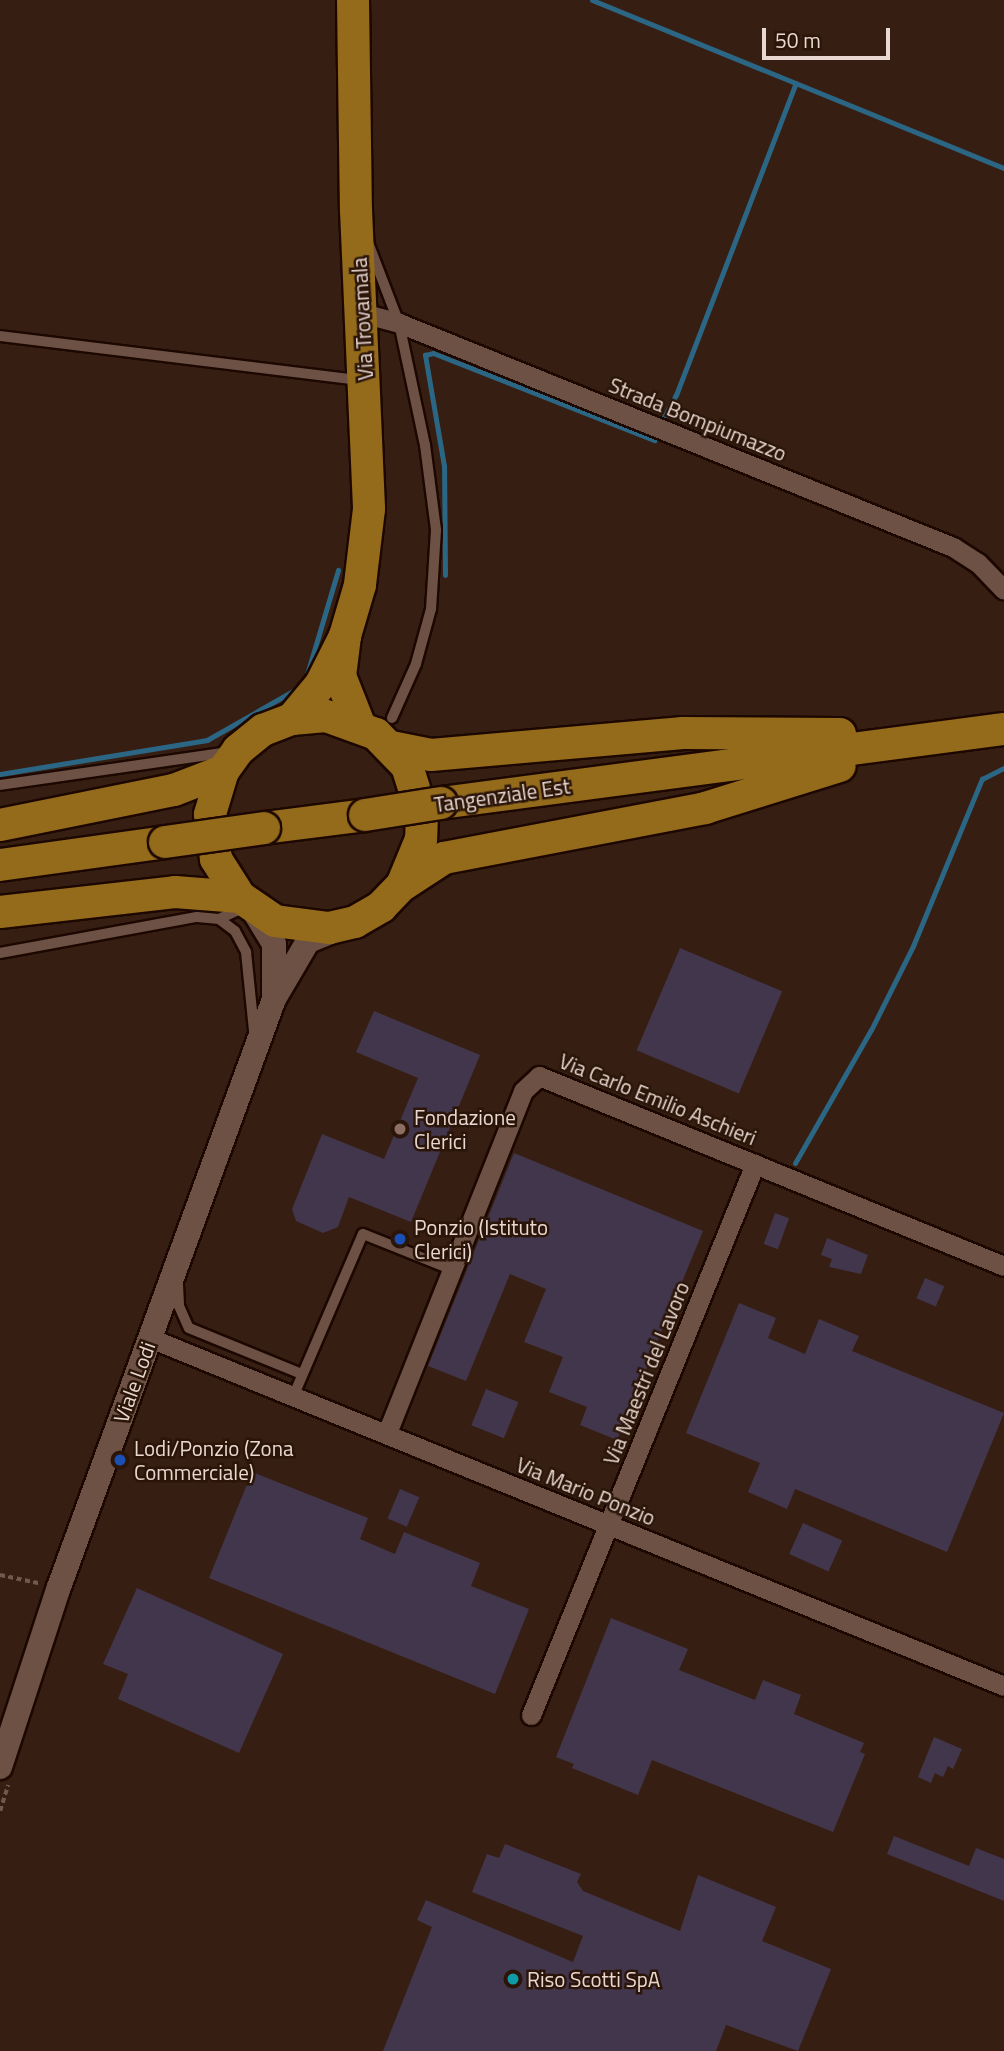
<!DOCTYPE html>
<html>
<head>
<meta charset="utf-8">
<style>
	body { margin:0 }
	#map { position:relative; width:1004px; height:2051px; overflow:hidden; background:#361e12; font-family:"Titillium Web",sans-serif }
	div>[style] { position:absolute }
	.stream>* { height:5px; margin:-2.5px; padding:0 2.5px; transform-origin:2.5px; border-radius:2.5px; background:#2b6785 }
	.building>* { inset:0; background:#42364d; transform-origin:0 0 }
	.path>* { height:3.5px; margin-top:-1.75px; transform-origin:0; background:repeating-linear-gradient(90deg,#705a50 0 5px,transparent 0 8.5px) }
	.roads { filter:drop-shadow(2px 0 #1c0701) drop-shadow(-2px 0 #1c0701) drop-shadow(0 2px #1c0701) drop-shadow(0 -2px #1c0701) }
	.service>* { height:10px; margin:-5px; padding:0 5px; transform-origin:5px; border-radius:5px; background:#6c5144 }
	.minor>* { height:19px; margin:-9.5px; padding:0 9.5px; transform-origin:9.5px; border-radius:9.5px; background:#6c5144 }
	.tertiary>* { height:24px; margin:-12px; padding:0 12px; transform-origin:12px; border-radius:12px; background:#6c5144 }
	.primary>* { height:32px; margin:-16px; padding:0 16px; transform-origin:16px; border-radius:16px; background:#946a1b }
	.bridges { filter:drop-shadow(2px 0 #1c0701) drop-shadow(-2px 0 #1c0701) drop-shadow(0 2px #1c0701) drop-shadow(0 -2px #1c0701) }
	.primary-bridge>* { height:32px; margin:-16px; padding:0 16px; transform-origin:16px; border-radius:16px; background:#946a1b }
	.dots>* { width:19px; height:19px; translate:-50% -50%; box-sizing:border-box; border:4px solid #2b1509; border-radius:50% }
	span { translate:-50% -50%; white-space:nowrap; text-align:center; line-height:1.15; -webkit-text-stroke:5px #2b1509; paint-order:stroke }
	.street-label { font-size:21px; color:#e9d8d1 }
	.poi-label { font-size:21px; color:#e9d8d1 }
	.left { translate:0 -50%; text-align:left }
	.scale { position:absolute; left:762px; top:28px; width:128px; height:32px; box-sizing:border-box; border:4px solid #e9d8d1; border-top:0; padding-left:9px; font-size:21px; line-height:24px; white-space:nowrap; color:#e9d8d1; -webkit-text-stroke:5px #2b1509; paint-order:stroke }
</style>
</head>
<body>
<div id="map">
	<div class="stream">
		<i style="left:592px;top:0;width:445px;rotate:22.2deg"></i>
		<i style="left:663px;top:419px;width:27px;rotate:-62deg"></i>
		<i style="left:676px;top:395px;width:334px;rotate:-69deg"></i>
		<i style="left:445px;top:575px;width:109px;rotate:-90.5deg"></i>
		<i style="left:444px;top:466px;width:113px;rotate:-99.7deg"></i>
		<i style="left:425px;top:355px;width:8px;rotate:-14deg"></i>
		<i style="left:433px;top:353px;width:238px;rotate:21.5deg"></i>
		<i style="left:305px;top:681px;width:116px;rotate:-73.4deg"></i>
		<i style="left:0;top:774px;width:210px;rotate:-9.3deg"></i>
		<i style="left:207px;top:740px;width:105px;rotate:-29.7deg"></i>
		<i style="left:795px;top:1163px;width:153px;rotate:-60.3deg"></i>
		<i style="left:871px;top:1030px;width:94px;rotate:-63.4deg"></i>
		<i style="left:913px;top:946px;width:181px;rotate:-67.6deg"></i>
		<i style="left:982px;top:779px;width:25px;rotate:-27deg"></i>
	</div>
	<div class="building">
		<i style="left:680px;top:948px;width:111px;height:111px;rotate:23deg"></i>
		<i style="clip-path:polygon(374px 1011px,480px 1055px,411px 1222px,349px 1197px,338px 1227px,323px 1233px,296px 1221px,292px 1209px,322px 1134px,384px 1159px,418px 1078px,356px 1052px)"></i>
		<i style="clip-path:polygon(514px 1153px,703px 1231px,617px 1440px,580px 1425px,587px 1407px,549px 1392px,563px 1357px,524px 1342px,546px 1289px,510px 1274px,466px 1381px,428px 1366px)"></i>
		<i style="left:775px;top:1213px;width:15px;height:33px;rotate:20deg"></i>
		<i style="clip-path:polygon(827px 1238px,868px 1255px,861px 1274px,829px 1267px,832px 1259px,821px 1255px)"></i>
		<i style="left:925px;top:1278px;width:21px;height:22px;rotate:23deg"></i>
		<i style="clip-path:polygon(739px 1303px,776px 1318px,768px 1338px,805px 1354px,819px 1319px,859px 1336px,852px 1351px,1004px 1413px,947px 1552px,795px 1489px,787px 1509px,748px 1492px,760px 1463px,686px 1433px)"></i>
		<i style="left:486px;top:1389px;width:35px;height:39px;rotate:22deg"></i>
		<i style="clip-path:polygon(252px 1472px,368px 1518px,360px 1539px,395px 1554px,404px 1532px,480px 1563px,471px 1586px,529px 1609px,495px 1694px,209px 1578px)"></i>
		<i style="left:400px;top:1489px;width:21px;height:32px;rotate:23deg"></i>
		<i style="left:803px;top:1523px;width:43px;height:34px;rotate:24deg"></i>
		<i style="clip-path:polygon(137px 1588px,283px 1654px,239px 1753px,118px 1699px,128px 1674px,103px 1664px)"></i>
		<i style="clip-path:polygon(611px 1618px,688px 1649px,679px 1670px,755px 1700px,763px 1680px,801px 1695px,794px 1714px,864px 1743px,860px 1752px,865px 1754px,833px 1832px,652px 1760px,638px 1795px,572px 1768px,574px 1764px,556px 1757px)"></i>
		<i style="clip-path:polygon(934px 1737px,962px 1749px,953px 1769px,948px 1766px,943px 1777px,935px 1773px,931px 1783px,918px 1777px)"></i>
		<i style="clip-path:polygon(894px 1836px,969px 1866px,976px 1848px,1004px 1859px,1004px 1901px,887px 1854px)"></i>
		<i style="clip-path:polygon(505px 1844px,581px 1874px,577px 1882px,583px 1891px,680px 1931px,698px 1875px,776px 1907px,762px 1941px,831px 1969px,798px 2051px,726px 2025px,716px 2051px,383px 2051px,432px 1927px,417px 1920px,426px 1900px,573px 1962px,583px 1936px,472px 1892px,487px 1854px,499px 1858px)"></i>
	</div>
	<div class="path">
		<i style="left:0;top:1575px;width:40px;rotate:12deg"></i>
		<i style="left:0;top:1811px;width:27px;rotate:-73deg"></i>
	</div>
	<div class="roads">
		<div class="service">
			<i style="left:369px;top:245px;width:84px;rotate:69deg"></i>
			<i style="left:399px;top:323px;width:125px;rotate:78deg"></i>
			<i style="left:425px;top:445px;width:86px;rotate:82.6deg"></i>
			<i style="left:436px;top:530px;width:79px;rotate:93.6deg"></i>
			<i style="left:431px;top:609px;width:57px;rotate:105.3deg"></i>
			<i style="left:416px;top:664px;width:59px;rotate:114deg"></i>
			<i style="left:0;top:336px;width:361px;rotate:7deg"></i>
			<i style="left:0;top:785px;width:230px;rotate:-8.2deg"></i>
			<i style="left:219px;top:919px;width:31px;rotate:-25deg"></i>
			<i style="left:0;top:953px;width:200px;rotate:-10.4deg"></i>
			<i style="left:197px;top:917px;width:22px;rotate:5deg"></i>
			<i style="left:219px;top:919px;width:20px;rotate:37deg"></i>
			<i style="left:235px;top:931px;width:24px;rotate:62deg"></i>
			<i style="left:246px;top:952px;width:79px;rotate:84.2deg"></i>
			<i style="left:178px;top:1285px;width:21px;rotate:87deg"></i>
			<i style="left:179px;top:1306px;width:24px;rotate:66deg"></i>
			<i style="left:189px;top:1328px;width:122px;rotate:22.2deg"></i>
			<i style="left:293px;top:1397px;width:177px;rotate:-66.8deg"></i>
			<i style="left:363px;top:1234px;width:97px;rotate:21.8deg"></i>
		</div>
		<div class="minor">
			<i style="left:362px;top:313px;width:38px;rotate:15deg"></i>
			<i style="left:399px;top:323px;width:598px;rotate:22.02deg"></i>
			<i style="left:953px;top:547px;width:30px;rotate:33deg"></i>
			<i style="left:978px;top:563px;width:37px;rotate:46deg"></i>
			<i style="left:150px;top:1338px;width:922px;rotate:22.17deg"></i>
			<i style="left:387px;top:1433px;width:368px;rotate:-68.3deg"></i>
			<i style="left:523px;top:1091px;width:22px;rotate:-43deg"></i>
			<i style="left:539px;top:1076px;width:502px;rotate:22.23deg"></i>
			<i style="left:531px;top:1715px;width:595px;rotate:-67.88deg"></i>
		</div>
		<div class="tertiary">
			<i style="left:252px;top:908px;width:42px;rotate:58.6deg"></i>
			<i style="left:274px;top:944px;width:55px;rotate:90deg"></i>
			<i style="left:0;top:1767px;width:189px;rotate:-71.9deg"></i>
			<i style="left:59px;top:1587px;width:626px;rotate:-69.92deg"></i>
			<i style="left:274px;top:999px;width:67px;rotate:-59.6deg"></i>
			<i style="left:308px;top:941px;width:32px;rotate:-22deg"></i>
		</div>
		<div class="primary">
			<i style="left:353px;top:0;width:210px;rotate:89.2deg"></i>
			<i style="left:356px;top:210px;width:299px;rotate:87.5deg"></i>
			<i style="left:369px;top:509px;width:77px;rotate:96.8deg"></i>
			<i style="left:360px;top:585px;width:53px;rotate:106.4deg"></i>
			<i style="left:345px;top:636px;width:40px;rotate:97.1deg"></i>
			<i style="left:340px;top:676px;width:52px;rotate:68.4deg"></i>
			<i style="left:292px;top:719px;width:34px;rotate:-5deg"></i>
			<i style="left:326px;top:716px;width:53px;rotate:19.8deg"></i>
			<i style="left:376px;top:734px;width:45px;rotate:45.9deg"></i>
			<i style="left:407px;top:766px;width:50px;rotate:72.6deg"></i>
			<i style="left:422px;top:814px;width:25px;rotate:92deg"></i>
			<i style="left:421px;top:839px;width:50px;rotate:112.4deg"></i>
			<i style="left:402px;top:885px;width:30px;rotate:134deg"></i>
			<i style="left:381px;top:907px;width:30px;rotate:150deg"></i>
			<i style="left:355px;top:922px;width:27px;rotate:167deg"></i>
			<i style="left:329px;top:928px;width:54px;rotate:-172.6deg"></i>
			<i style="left:275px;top:921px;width:42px;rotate:-145.6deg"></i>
			<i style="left:240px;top:897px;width:45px;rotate:-122.3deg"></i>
			<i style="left:216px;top:859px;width:45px;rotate:-97.6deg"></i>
			<i style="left:210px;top:814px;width:45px;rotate:-73.2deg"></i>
			<i style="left:223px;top:771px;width:26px;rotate:-54deg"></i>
			<i style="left:238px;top:750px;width:32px;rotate:-39deg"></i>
			<i style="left:263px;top:730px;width:31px;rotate:-21deg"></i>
			<i style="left:292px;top:719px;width:45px;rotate:-50.4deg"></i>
			<i style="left:321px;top:684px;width:54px;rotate:-63.4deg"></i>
			<i style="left:391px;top:747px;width:41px;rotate:11.3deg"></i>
			<i style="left:431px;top:755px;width:253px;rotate:-5deg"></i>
			<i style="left:683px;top:733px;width:157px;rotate:0.4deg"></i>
			<i style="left:441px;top:803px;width:568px;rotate:-7.49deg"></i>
			<i style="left:0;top:825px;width:177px;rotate:-11.4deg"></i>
			<i style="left:174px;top:790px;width:53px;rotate:-21.2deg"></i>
			<i style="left:264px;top:828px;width:102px;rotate:-7.3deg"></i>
			<i style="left:0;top:865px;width:167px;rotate:-7.9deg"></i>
			<i style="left:404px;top:884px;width:48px;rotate:-33deg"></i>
			<i style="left:444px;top:858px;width:266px;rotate:-10.8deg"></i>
			<i style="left:705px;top:808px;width:141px;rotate:-17.3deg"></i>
			<i style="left:0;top:912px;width:176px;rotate:-6.5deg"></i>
			<i style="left:175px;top:892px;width:65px;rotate:4.4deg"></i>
		</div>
	</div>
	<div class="bridges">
		<div class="primary-bridge">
			<i style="left:365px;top:815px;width:77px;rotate:-9deg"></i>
			<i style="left:165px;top:842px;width:100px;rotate:-8deg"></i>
		</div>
	</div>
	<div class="dots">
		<i style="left:400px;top:1129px;background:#8d6e63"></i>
		<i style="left:400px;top:1239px;background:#1a4fb4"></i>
		<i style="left:120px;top:1460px;background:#1a4fb4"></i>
		<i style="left:513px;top:1979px;background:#0f9aa8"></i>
	</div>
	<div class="street-label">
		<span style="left:362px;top:319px;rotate:-93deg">Via Trovamala</span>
		<span style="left:698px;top:419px;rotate:22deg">Strada Bompiumazzo</span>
		<span style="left:502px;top:795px;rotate:-8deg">Tangenziale Est</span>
		<span style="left:658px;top:1099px;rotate:22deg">Via Carlo Emilio Aschieri</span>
		<span style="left:646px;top:1373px;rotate:-68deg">Via Maestri del Lavoro</span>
		<span style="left:134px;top:1382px;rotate:-70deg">Viale Lodi</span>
		<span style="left:586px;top:1491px;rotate:22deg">Via Mario Ponzio</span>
	</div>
	<div class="poi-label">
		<span class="left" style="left:414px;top:1129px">Fondazione<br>Clerici</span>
		<span class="left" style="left:414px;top:1239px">Ponzio (Istituto<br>Clerici)</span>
		<span class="left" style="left:134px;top:1460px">Lodi/Ponzio (Zona<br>Commerciale)</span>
		<span class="left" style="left:527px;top:1979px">Riso Scotti SpA</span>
	</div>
	<div class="scale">50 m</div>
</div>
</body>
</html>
